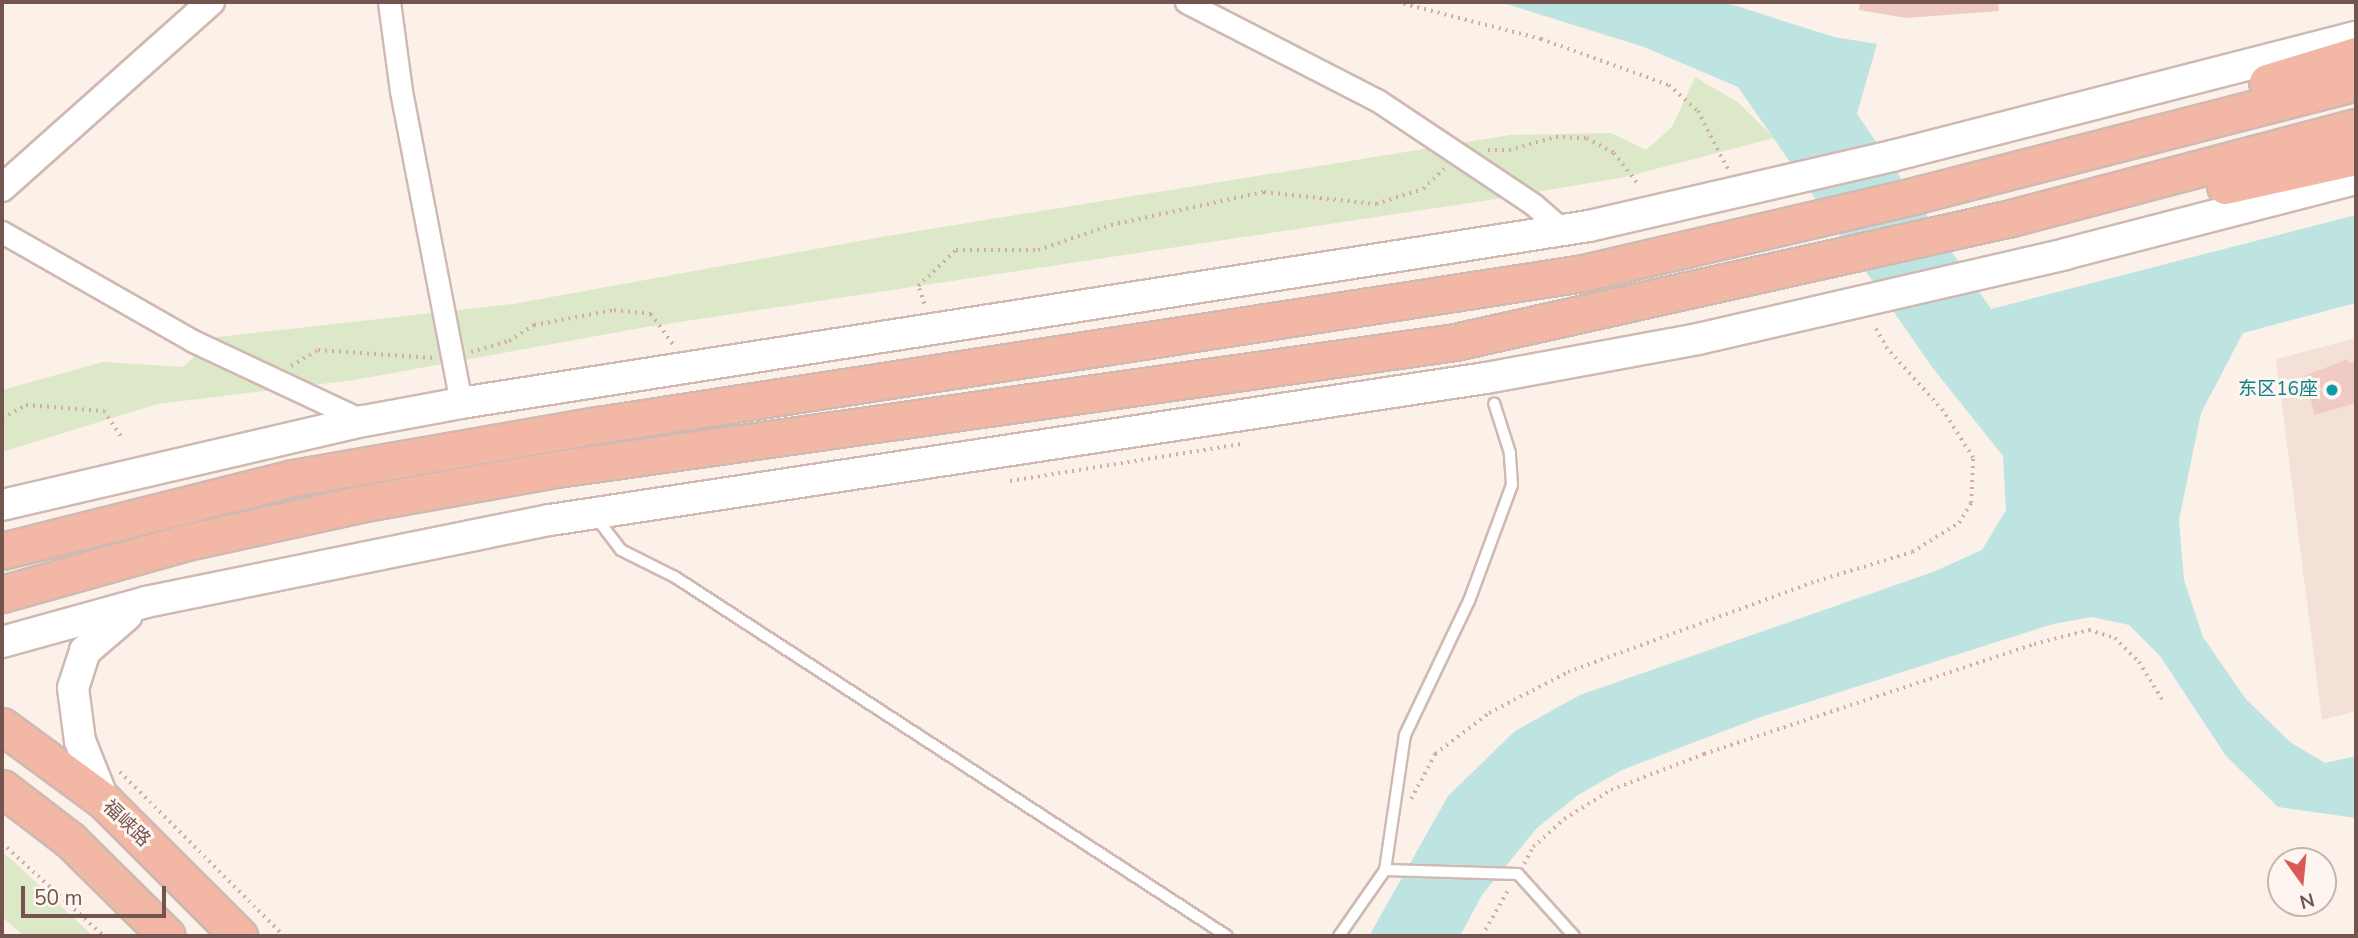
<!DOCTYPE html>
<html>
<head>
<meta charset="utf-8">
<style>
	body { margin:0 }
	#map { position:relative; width:2358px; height:938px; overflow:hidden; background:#fbf1e9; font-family:"Nunito Sans","Noto Sans SC",sans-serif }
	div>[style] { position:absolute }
	.residential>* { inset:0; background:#f3e1d8 }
	.green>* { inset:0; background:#dce8c8 }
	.water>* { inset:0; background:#bee4e2 }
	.building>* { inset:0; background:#efcbc3 }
	.path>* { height:3.5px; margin-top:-1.75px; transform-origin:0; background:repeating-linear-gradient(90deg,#d4aea5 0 2px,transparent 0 7px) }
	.roads { filter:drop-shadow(2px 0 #cfb9b2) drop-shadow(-2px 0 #cfb9b2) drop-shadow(0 2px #cfb9b2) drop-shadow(0 -2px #cfb9b2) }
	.service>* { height:10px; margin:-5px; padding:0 5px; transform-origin:5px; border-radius:5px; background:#fff }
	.minor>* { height:21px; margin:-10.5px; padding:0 10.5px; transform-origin:10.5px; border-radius:10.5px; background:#fff }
	.tertiary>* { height:26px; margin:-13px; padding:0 13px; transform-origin:13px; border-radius:13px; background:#fff }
	.secondary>* { height:30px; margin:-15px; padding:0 15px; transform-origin:15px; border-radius:15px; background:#fff }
	.trunk>* { height:35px; margin:-17.5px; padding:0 17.5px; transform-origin:17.5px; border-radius:17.5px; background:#f3b8a5 }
	.dots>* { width:19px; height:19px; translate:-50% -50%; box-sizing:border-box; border:4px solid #fef5f0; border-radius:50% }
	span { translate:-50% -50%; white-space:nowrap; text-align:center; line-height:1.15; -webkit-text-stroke:6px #fef5f0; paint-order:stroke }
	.culture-label { font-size:19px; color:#0d838f }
	.right { translate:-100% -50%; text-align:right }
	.street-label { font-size:19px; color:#74544e }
	.frame { position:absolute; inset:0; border:4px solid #74544e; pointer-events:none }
	.north { position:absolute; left:2267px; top:847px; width:70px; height:70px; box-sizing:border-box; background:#fef5f0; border:2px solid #c7b5af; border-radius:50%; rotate:165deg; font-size:19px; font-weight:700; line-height:28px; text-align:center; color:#74544e }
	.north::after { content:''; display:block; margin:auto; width:24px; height:32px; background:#dd5957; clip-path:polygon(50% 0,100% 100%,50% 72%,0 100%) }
	.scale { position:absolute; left:21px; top:886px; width:145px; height:32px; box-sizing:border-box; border:4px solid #74544e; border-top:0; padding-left:9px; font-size:21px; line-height:24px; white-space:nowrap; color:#74544e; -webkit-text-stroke:5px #fef5f0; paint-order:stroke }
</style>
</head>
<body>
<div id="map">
	<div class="residential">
		<i style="clip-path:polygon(2356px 338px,2356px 711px,2322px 720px,2276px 359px)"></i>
	</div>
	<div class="green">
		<i style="clip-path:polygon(1695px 77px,1739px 103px,1774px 138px,1625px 177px,1489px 200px,646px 327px,354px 380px,157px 404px,2px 452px,2px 390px,103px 362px,183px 367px,217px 337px,513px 304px,887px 236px,1510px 135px,1611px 133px,1646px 150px,1672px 127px)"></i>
		<i style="clip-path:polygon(2px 852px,13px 861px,93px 936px,24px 936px,2px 917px)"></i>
	</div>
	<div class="water">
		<i style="clip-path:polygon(1500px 2px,1724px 2px,1834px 37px,1877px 44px,1857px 114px,1991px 309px,2356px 215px,2356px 303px,2243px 333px,2201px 413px,2179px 520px,2184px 580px,2203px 637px,2245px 698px,2290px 742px,2325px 763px,2356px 756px,2356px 818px,2278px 807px,2226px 756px,2160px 656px,2129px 625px,2092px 617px,2053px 624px,1758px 718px,1622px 770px,1578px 795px,1537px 828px,1482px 895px,1460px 936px,1369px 936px,1448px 796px,1515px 731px,1580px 695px,1933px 572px,1982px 550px,2006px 510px,2003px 456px,1932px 367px,1738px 87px,1644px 47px)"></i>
	</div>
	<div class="building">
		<i style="clip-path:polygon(1860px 2px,1998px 2px,1999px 11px,1906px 18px,1859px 10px)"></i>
		<i style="clip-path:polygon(2348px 359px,2349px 363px,2356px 361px,2356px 403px,2315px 415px,2304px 376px)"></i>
	</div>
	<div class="path">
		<i style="left:1397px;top:2px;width:149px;rotate:14.4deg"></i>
		<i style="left:1541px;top:39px;width:136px;rotate:19.8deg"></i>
		<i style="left:1669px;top:85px;width:39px;rotate:42deg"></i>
		<i style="left:1698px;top:111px;width:65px;rotate:62.7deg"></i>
		<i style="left:1488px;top:150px;width:21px"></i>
		<i style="left:1509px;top:150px;width:49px;rotate:-15.5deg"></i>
		<i style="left:1556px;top:137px;width:31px;rotate:2deg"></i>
		<i style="left:1587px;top:138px;width:31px;rotate:29deg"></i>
		<i style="left:1614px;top:153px;width:41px;rotate:52deg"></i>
		<i style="left:924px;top:304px;width:19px;rotate:-108deg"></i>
		<i style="left:918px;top:286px;width:52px;rotate:-43.5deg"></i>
		<i style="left:956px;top:250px;width:82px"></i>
		<i style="left:1038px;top:250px;width:77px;rotate:-18.9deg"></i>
		<i style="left:1111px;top:225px;width:157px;rotate:-12.2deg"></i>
		<i style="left:1264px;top:192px;width:113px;rotate:6.1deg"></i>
		<i style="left:1376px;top:204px;width:49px;rotate:-17.7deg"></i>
		<i style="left:1423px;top:189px;width:29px;rotate:-44deg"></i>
		<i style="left:471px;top:352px;width:40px;rotate:-16deg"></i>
		<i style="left:509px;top:341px;width:30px;rotate:-33deg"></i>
		<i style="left:534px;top:325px;width:81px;rotate:-10.6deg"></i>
		<i style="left:614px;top:310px;width:37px;rotate:6deg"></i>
		<i style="left:651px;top:314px;width:39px;rotate:54deg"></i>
		<i style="left:291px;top:366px;width:31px;rotate:-31deg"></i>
		<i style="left:318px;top:350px;width:115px;rotate:4deg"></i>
		<i style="left:2px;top:418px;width:27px;rotate:-28deg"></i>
		<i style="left:26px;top:405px;width:78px;rotate:4.4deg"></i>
		<i style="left:104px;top:411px;width:30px;rotate:56deg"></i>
		<i style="left:1010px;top:481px;width:234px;rotate:-9.1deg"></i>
		<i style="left:120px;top:772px;width:232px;rotate:45deg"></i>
		<i style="left:1411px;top:799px;width:51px;rotate:-61.9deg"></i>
		<i style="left:1435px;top:754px;width:68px;rotate:-37.2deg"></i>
		<i style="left:1489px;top:713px;width:89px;rotate:-27.4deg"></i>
		<i style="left:1568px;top:672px;width:265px;rotate:-20.1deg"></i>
		<i style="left:1817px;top:581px;width:99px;rotate:-17deg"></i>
		<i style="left:1912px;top:552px;width:55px;rotate:-31.7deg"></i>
		<i style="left:1959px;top:523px;width:23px;rotate:-59deg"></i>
		<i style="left:1971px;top:503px;width:45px;rotate:-87.5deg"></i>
		<i style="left:1973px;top:458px;width:56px;rotate:-122.6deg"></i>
		<i style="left:1943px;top:411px;width:84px;rotate:-132.1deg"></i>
		<i style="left:1887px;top:349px;width:23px;rotate:-119deg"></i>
		<i style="left:2px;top:843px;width:138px;rotate:42.4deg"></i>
		<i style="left:1524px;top:864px;width:19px;rotate:-62deg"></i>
		<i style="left:1533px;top:847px;width:42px;rotate:-42.1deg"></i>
		<i style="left:1564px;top:819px;width:55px;rotate:-31.7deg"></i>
		<i style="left:1611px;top:790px;width:100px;rotate:-21.2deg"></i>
		<i style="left:1704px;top:754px;width:348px;rotate:-18.4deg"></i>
		<i style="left:2034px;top:644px;width:57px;rotate:-14.3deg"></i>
		<i style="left:2089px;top:630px;width:27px;rotate:17deg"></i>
		<i style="left:2115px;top:638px;width:34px;rotate:45deg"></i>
		<i style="left:2139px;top:662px;width:44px;rotate:58.1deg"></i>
		<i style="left:1482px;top:936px;width:55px;rotate:-60.6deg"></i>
	</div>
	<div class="roads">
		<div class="service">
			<i style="left:595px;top:516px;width:43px;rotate:52.6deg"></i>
			<i style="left:621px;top:550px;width:60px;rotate:26.6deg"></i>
			<i style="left:675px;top:577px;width:658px;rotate:33.04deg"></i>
			<i style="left:1385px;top:870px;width:133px;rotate:1.7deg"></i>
			<i style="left:1518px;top:874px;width:84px;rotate:47.9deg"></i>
			<i style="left:1339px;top:936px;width:80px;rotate:-55.1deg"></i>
			<i style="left:1385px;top:870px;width:136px;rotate:-81.6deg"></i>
			<i style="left:1405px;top:735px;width:148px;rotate:-64.5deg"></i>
			<i style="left:1469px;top:601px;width:124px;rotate:-69.7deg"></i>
			<i style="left:1512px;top:485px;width:32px;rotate:-94deg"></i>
			<i style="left:1510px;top:453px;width:52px;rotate:-107.7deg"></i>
		</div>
		<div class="minor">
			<i style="left:389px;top:2px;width:90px;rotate:82.3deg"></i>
			<i style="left:401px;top:91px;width:318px;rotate:79.1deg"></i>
			<i style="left:1186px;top:2px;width:215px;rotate:27.2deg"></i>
			<i style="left:1377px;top:100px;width:187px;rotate:33.7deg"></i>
			<i style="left:1533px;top:204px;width:41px;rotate:41.1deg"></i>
			<i style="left:2px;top:232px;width:220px;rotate:29.7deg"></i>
			<i style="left:193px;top:341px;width:189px;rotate:25.1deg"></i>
		</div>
		<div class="tertiary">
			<i style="left:2px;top:188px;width:280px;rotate:-41.7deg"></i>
		</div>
		<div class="secondary">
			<i style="left:2px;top:505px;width:372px;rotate:-13.1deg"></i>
			<i style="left:364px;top:421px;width:99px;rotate:-10.5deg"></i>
			<i style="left:461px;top:403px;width:1142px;rotate:-8.92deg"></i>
			<i style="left:1589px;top:226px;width:311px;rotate:-13deg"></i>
			<i style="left:1892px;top:156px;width:479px;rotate:-14.4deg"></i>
			<i style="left:2px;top:642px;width:149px;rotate:-15.5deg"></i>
			<i style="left:146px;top:602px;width:412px;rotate:-11.5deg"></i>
			<i style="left:550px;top:520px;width:947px;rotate:-8.63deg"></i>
			<i style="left:1486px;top:378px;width:216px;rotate:-10.4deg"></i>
			<i style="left:1698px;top:339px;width:377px;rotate:-13deg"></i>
			<i style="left:2065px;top:254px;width:301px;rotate:-14.5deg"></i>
			<i style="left:104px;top:801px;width:65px;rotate:-111.8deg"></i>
			<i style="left:80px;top:741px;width:53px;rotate:-97.5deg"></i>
			<i style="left:73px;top:688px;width:39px;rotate:-72deg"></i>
			<i style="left:85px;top:651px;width:55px;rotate:-40.6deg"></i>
		</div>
		<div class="trunk">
			<i style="left:2267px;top:82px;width:93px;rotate:-16.9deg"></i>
			<i style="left:2225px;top:186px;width:134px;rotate:-12.5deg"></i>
			<i style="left:2px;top:551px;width:300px;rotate:-14.1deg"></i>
			<i style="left:293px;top:478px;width:310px;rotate:-9.9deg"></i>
			<i style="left:598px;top:425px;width:997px;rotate:-8.77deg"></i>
			<i style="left:1583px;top:273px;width:343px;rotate:-13.1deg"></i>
			<i style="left:1917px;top:195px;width:453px;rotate:-14.4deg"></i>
			<i style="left:2px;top:594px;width:188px;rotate:-15.7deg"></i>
			<i style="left:183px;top:543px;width:181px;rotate:-12.4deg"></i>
			<i style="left:360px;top:504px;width:200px;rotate:-10.1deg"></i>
			<i style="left:557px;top:469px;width:907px;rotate:-8.05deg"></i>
			<i style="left:1455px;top:342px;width:570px;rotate:-12.57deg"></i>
			<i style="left:2011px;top:218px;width:357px;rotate:-14.8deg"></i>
			<i style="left:2px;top:726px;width:127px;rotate:36.3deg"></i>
			<i style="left:104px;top:801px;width:191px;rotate:45deg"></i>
			<i style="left:2px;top:788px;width:86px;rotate:37.4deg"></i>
			<i style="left:70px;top:840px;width:136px;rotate:44.7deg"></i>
		</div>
	</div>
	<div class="dots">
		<i style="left:2332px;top:390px;background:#0f9aa8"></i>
	</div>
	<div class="culture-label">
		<span class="right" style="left:2318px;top:390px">东区16座</span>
	</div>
	<div class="street-label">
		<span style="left:126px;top:824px;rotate:44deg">福峡路</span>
	</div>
	<div class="frame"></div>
	<div class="north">N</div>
	<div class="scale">50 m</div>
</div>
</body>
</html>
